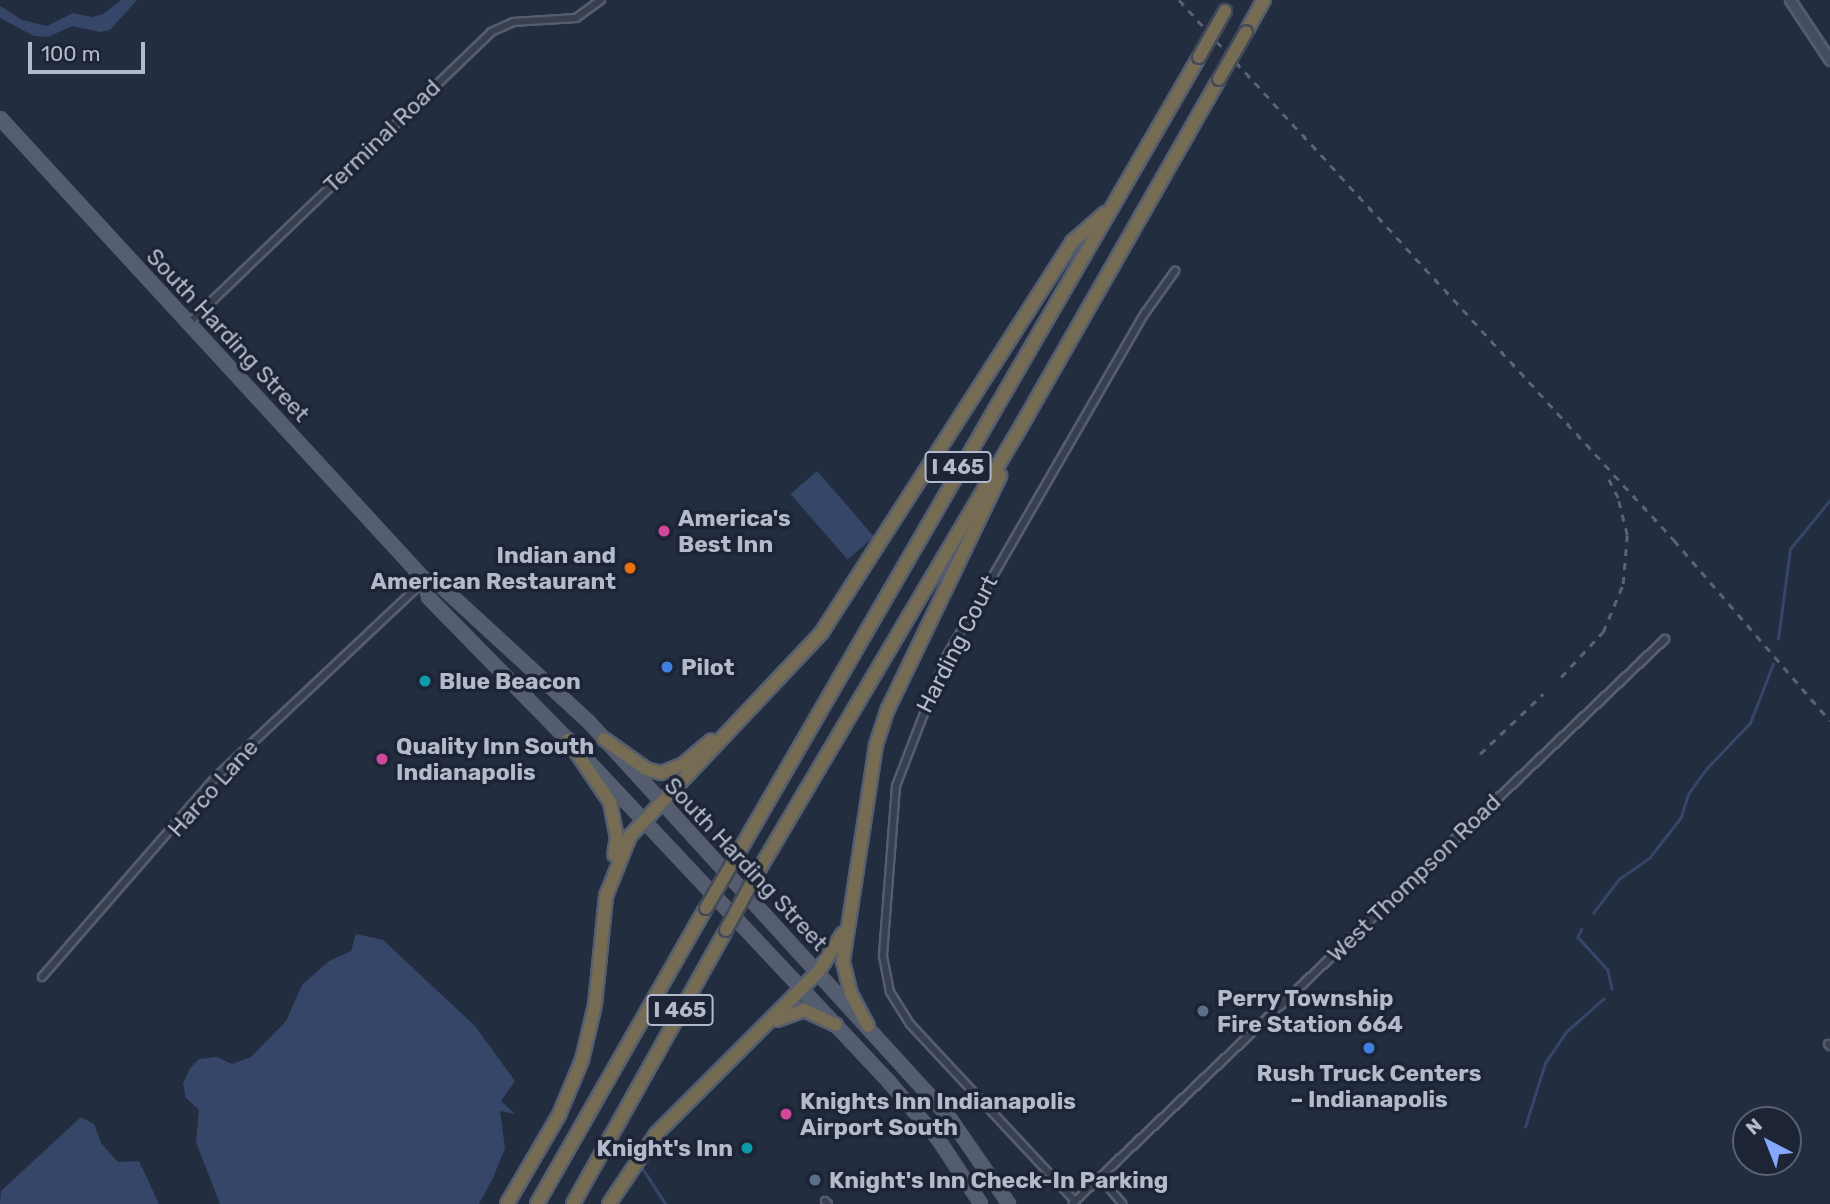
<!DOCTYPE html>
<html>
<head>
<meta charset="utf-8">
<style>
	body { margin:0 }
	#map { position:relative; width:1830px; height:1204px; overflow:hidden; background:#232d40; font-family:Rubik,sans-serif }
	div>[style] { position:absolute }
	.water>* { inset:0; background:#354668; transform-origin:0 0 }
	.stream>* { height:2.5px; margin:-1.25px; padding:0 1.25px; transform-origin:1.25px; border-radius:1.25px; background:#354668 }
	.roads { filter:drop-shadow(2px 0 #555d6e) drop-shadow(-2px 0 #555d6e) drop-shadow(0 2px #555d6e) drop-shadow(0 -2px #555d6e) }
	.minor>* { height:6px; margin:-3px; padding:0 3px; transform-origin:3px; border-radius:3px; background:#373f50 }
	.secondary>* { height:9px; margin:-4.5px; padding:0 4.5px; transform-origin:4.5px; border-radius:4.5px; background:#454d63 }
	.primary>* { height:10px; margin:-5px; padding:0 5px; transform-origin:5px; border-radius:5px; background:#555e70 }
	.motorway>* { height:12px; margin:-6px; padding:0 6px; transform-origin:6px; border-radius:6px; background:#766c54 }
	.rail>* { height:2.5px; margin-top:-1.25px; transform-origin:0; background:repeating-linear-gradient(90deg,#596277 0 7px,transparent 0 14px) }
	.bridges { filter:drop-shadow(2px 0 #424a5b) drop-shadow(-2px 0 #424a5b) drop-shadow(0 2px #424a5b) drop-shadow(0 -2px #424a5b) }
	.motorway-bridge>* { height:12px; margin:-6px; padding:0 6px; transform-origin:6px; border-radius:6px; background:#766c54 }
	.dots>* { width:19px; height:19px; translate:-50% -50%; box-sizing:border-box; border:4px solid #1c2435; border-radius:50% }
	span { translate:-50% -50%; white-space:nowrap; text-align:center; line-height:1.15; -webkit-text-stroke:7px #1c2435; paint-order:stroke }
	.shield-label span { padding:2px 5px; background:#1c2435; border:2px solid; border-radius:5px; -webkit-text-stroke-width:0 }
	.shield-label { font-size:21px; color:#b3bacb; font-weight:700 }
	.street-label { font-size:23px; color:#b3bacb }
	.poi-label { font-size:23px; color:#b3bacb; font-weight:700 }
	.left { translate:0 -50%; text-align:left }
	.right { translate:-100% -50%; text-align:right }
	.north { position:absolute; left:1732px; top:1106px; width:70px; height:70px; box-sizing:border-box; background:#1c2435; border:2px solid #586071; border-radius:50%; rotate:318deg; font-size:19px; font-weight:700; line-height:28px; text-align:center; color:#b3bacb }
	.north::after { content:''; display:block; margin:auto; width:24px; height:32px; background:#85a8fe; clip-path:polygon(50% 0,100% 100%,50% 72%,0 100%) }
	.scale { position:absolute; left:28px; top:42px; width:117px; height:32px; box-sizing:border-box; border:4px solid #b3bacb; border-top:0; padding-left:9px; font-size:21px; line-height:24px; white-space:nowrap; color:#b3bacb; -webkit-text-stroke:5px #1c2435; paint-order:stroke }
</style>
</head>
<body>
<div id="map">
	<div class="water">
		<i style="clip-path:polygon(121px 0,137px 0,110px 30px,100px 32px,72px 26px,48px 37px,34px 36px,0 18px,0 6px,22px 20px,47px 26px,73px 13px,92px 17px,103px 14px)"></i>
		<i style="left:817px;top:471px;width:87px;height:35px;rotate:49deg"></i>
		<i style="clip-path:polygon(356px 934px,383px 940px,475px 1026px,515px 1081px,501px 1101px,515px 1114px,500px 1111px,505px 1148px,493px 1178px,479px 1204px,220px 1204px,196px 1142px,199px 1110px,186px 1098px,183px 1084px,190px 1068px,199px 1059px,217px 1057px,232px 1064px,251px 1057px,286px 1021px,302px 985px,329px 961px,351px 951px)"></i>
		<i style="clip-path:polygon(81px 1117px,94px 1124px,101px 1143px,118px 1162px,139px 1161px,159px 1204px,0 1204px,1px 1191px)"></i>
	</div>
	<div class="stream">
		<i style="left:1778px;top:639px;width:91px;rotate:-82.4deg"></i>
		<i style="left:1790px;top:549px;width:63px;rotate:-50.8deg"></i>
		<i style="left:1593px;top:913px;width:43px;rotate:-52.6deg"></i>
		<i style="left:1619px;top:879px;width:38px;rotate:-35deg"></i>
		<i style="left:1650px;top:857px;width:51px;rotate:-52.2deg"></i>
		<i style="left:1681px;top:817px;width:24px;rotate:-73deg"></i>
		<i style="left:1688px;top:794px;width:32px;rotate:-54deg"></i>
		<i style="left:1707px;top:768px;width:62px;rotate:-46.3deg"></i>
		<i style="left:1750px;top:723px;width:63px;rotate:-68.7deg"></i>
		<i style="left:1582px;top:929px;width:9px;rotate:117deg"></i>
		<i style="left:1578px;top:937px;width:45px;rotate:47.7deg"></i>
		<i style="left:1608px;top:970px;width:19px;rotate:78deg"></i>
		<i style="left:1525px;top:1127px;width:67px;rotate:-72.6deg"></i>
		<i style="left:1545px;top:1063px;width:37px;rotate:-56deg"></i>
		<i style="left:1566px;top:1032px;width:50px;rotate:-41.7deg"></i>
		<i style="left:641px;top:1166px;width:45px;rotate:56.7deg"></i>
	</div>
	<div class="roads">
		<div class="minor">
			<i style="left:188px;top:324px;width:421px;rotate:-43.9deg"></i>
			<i style="left:491px;top:32px;width:24px;rotate:-24deg"></i>
			<i style="left:513px;top:22px;width:63px;rotate:-3.6deg"></i>
			<i style="left:576px;top:18px;width:31px;rotate:-36deg"></i>
			<i style="left:42px;top:977px;width:265px;rotate:-49deg"></i>
			<i style="left:216px;top:777px;width:287px;rotate:-43.3deg"></i>
			<i style="left:1828px;top:1044px;width:3px;rotate:45deg"></i>
			<i style="left:1100px;top:1177px;width:35px;rotate:50deg"></i>
			<i style="left:825px;top:1201px;width:4px;rotate:45deg"></i>
			<i style="left:1075px;top:1201px;width:242px;rotate:-133deg"></i>
			<i style="left:910px;top:1024px;width:38px;rotate:-122deg"></i>
			<i style="left:890px;top:992px;width:38px;rotate:-101deg"></i>
			<i style="left:883px;top:955px;width:169px;rotate:-85.6deg"></i>
			<i style="left:896px;top:786px;width:136px;rotate:-68.9deg"></i>
			<i style="left:945px;top:659px;width:400px;rotate:-60deg"></i>
			<i style="left:1145px;top:313px;width:52px;rotate:-54.5deg"></i>
			<i style="left:1073px;top:1203px;width:818px;rotate:-43.61deg"></i>
		</div>
		<div class="secondary">
			<i style="left:1790px;top:0;width:72px;rotate:56.3deg"></i>
		</div>
		<div class="primary">
			<i style="left:0;top:118px;width:628px;rotate:47.39deg"></i>
			<i style="left:425px;top:580px;width:17px;rotate:21deg"></i>
			<i style="left:441px;top:586px;width:200px;rotate:42.6deg"></i>
			<i style="left:588px;top:721px;width:536px;rotate:47.65deg"></i>
			<i style="left:949px;top:1117px;width:106px;rotate:55.4deg"></i>
			<i style="left:425px;top:580px;width:17px;rotate:80deg"></i>
			<i style="left:428px;top:597px;width:207px;rotate:45.6deg"></i>
			<i style="left:584px;top:757px;width:446px;rotate:46.8deg"></i>
			<i style="left:889px;top:1082px;width:75px;rotate:49.3deg"></i>
			<i style="left:938px;top:1139px;width:78px;rotate:56.5deg"></i>
		</div>
		<div class="motorway">
			<i style="left:1246px;top:32px;width:37px;rotate:-61deg"></i>
			<i style="left:604px;top:739px;width:52px;rotate:35.5deg"></i>
			<i style="left:646px;top:769px;width:16px;rotate:15deg"></i>
			<i style="left:661px;top:773px;width:22px;rotate:-21deg"></i>
			<i style="left:682px;top:765px;width:38px;rotate:-40deg"></i>
			<i style="left:568px;top:740px;width:75px;rotate:55.9deg"></i>
			<i style="left:610px;top:802px;width:36px;rotate:79deg"></i>
			<i style="left:617px;top:837px;width:18px;rotate:99deg"></i>
			<i style="left:733px;top:862px;width:930px;rotate:-59.93deg"></i>
			<i style="left:756px;top:875px;width:517px;rotate:-59.42deg"></i>
			<i style="left:1019px;top:430px;width:404px;rotate:-60.3deg"></i>
			<i style="left:777px;top:1020px;width:29px;rotate:-20deg"></i>
			<i style="left:804px;top:1010px;width:35px;rotate:25deg"></i>
			<i style="left:868px;top:1026px;width:36px;rotate:-118deg"></i>
			<i style="left:851px;top:994px;width:34px;rotate:-104deg"></i>
			<i style="left:843px;top:961px;width:219px;rotate:-81.3deg"></i>
			<i style="left:876px;top:745px;width:38px;rotate:-72deg"></i>
			<i style="left:888px;top:709px;width:259px;rotate:-64.3deg"></i>
			<i style="left:507px;top:1204px;width:103px;rotate:-59.7deg"></i>
			<i style="left:559px;top:1115px;width:60px;rotate:-67.3deg"></i>
			<i style="left:582px;top:1060px;width:57px;rotate:-76.7deg"></i>
			<i style="left:595px;top:1005px;width:110px;rotate:-84.2deg"></i>
			<i style="left:606px;top:896px;width:65px;rotate:-68.2deg"></i>
			<i style="left:630px;top:836px;width:280px;rotate:-46.7deg"></i>
			<i style="left:822px;top:632px;width:463px;rotate:-57.3deg"></i>
			<i style="left:1072px;top:242px;width:44px;rotate:-41.3deg"></i>
			<i style="left:537px;top:1204px;width:341px;rotate:-60.3deg"></i>
			<i style="left:573px;top:1204px;width:314px;rotate:-60.8deg"></i>
			<i style="left:609px;top:1204px;width:84px;rotate:-56.1deg"></i>
			<i style="left:656px;top:1134px;width:229px;rotate:-45deg"></i>
			<i style="left:818px;top:972px;width:46px;rotate:-57.3deg"></i>
		</div>
	</div>
	<div class="rail">
		<i style="left:1179px;top:0;width:733px;rotate:47.49deg"></i>
		<i style="left:1674px;top:540px;width:239px;rotate:49.2deg"></i>
		<i style="left:1561px;top:677px;width:62px;rotate:-47deg"></i>
		<i style="left:1603px;top:632px;width:52px;rotate:-67.4deg"></i>
		<i style="left:1623px;top:584px;width:49px;rotate:-85.3deg"></i>
		<i style="left:1627px;top:535px;width:38px;rotate:-104deg"></i>
		<i style="left:1618px;top:498px;width:28px;rotate:-117deg"></i>
		<i style="left:1480px;top:754px;width:87px;rotate:-43.6deg"></i>
	</div>
	<div class="bridges">
		<div class="motorway-bridge">
			<i style="left:1199px;top:57px;width:53px;rotate:-60.5deg"></i>
			<i style="left:1219px;top:79px;width:54px;rotate:-60.1deg"></i>
			<i style="left:706px;top:908px;width:53px;rotate:-59.6deg"></i>
			<i style="left:726px;top:930px;width:63px;rotate:-61.4deg"></i>
		</div>
	</div>
	<div class="dots">
		<i style="left:664px;top:531px;background:#d1479c"></i>
		<i style="left:630px;top:568px;background:#e8710a"></i>
		<i style="left:667px;top:667px;background:#3f7fe0"></i>
		<i style="left:425px;top:681px;background:#0f9aa8"></i>
		<i style="left:382px;top:759px;background:#d1479c"></i>
		<i style="left:1203px;top:1011px;background:#5c6f8a"></i>
		<i style="left:1369px;top:1048px;background:#3f7fe0"></i>
		<i style="left:786px;top:1114px;background:#d1479c"></i>
		<i style="left:747px;top:1148px;background:#0f9aa8"></i>
		<i style="left:815px;top:1180px;background:#5c6f8a"></i>
	</div>
	<div class="shield-label">
		<span style="left:958px;top:467px">I 465</span>
		<span style="left:680px;top:1010px">I 465</span>
	</div>
	<div class="street-label">
		<span style="left:382px;top:136px;rotate:-44deg">Terminal Road</span>
		<span style="left:228px;top:335px;rotate:47deg">South Harding Street</span>
		<span style="left:957px;top:644px;rotate:-63deg">Harding Court</span>
		<span style="left:213px;top:788px;rotate:-48deg">Harco Lane</span>
		<span style="left:746px;top:864px;rotate:47deg">South Harding Street</span>
		<span style="left:1414px;top:878px;rotate:-44deg">West Thompson Road</span>
	</div>
	<div class="poi-label">
		<span class="left" style="left:678px;top:531px">America's<br>Best Inn</span>
		<span class="right" style="left:616px;top:568px">Indian and<br>American Restaurant</span>
		<span class="left" style="left:681px;top:667px">Pilot</span>
		<span class="left" style="left:439px;top:681px">Blue Beacon</span>
		<span class="left" style="left:396px;top:759px">Quality Inn South<br>Indianapolis</span>
		<span class="left" style="left:1217px;top:1011px">Perry Township<br>Fire Station 664</span>
		<span style="left:1369px;top:1086px">Rush Truck Centers<br>– Indianapolis</span>
		<span class="left" style="left:800px;top:1114px">Knights Inn Indianapolis<br>Airport South</span>
		<span class="right" style="left:733px;top:1148px">Knight's Inn</span>
		<span class="left" style="left:829px;top:1180px">Knight's Inn Check-In Parking</span>
	</div>
	<div class="north">N</div>
	<div class="scale">100 m</div>
</div>
</body>
</html>
